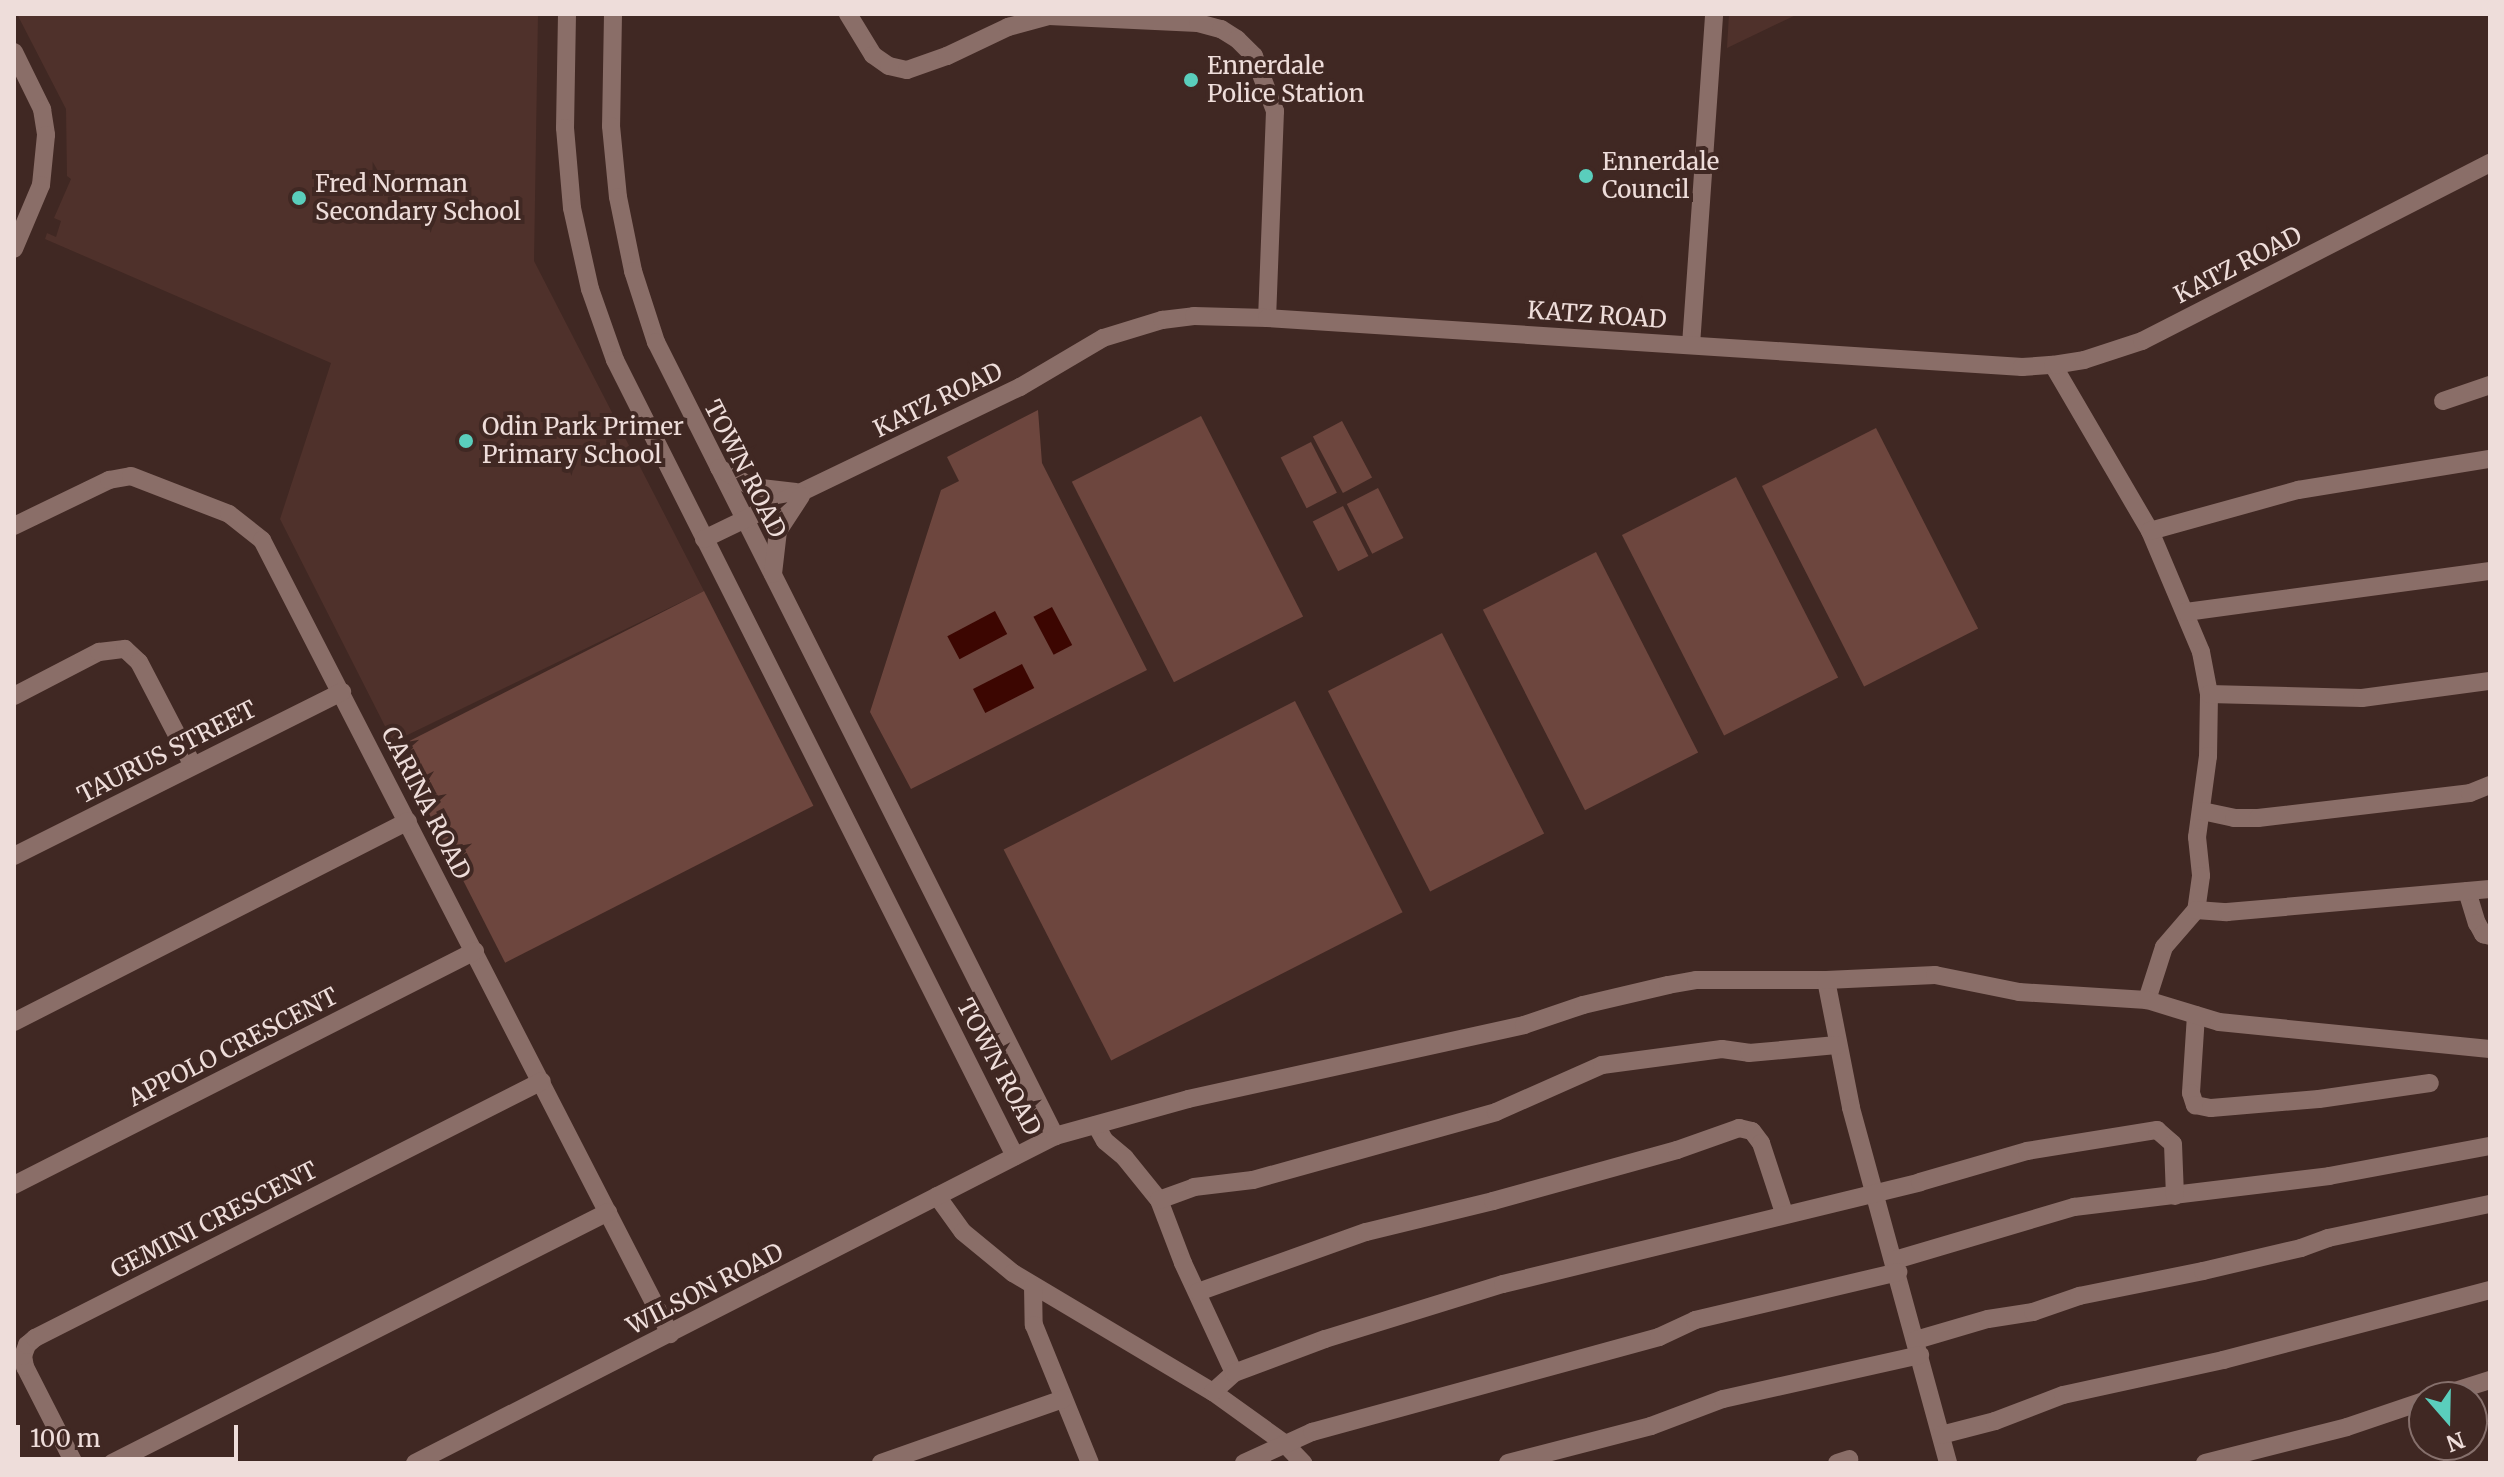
<!DOCTYPE html>
<html>
<head>
<meta charset="utf-8">
<style>
	body { margin:0 }
	#map { position:relative; width:2504px; height:1477px; overflow:hidden; background:#402823; font-family:Merriweather,serif }
	div>[style] { position:absolute }
	.built>* { inset:0; background:#4f312b }
	.green>* { inset:0; background:#6d463e; transform-origin:0 0 }
	.water>* { inset:0; background:#3c0601; transform-origin:0 0 }
	.minor>* { height:18px; margin:-9px; padding:0 9px; transform-origin:9px; border-radius:9px; background:#8a6e68 }
	.dots>* { width:22px; height:22px; translate:-50% -50%; box-sizing:border-box; border:4px solid #402823; border-radius:50% }
	span { translate:-50% -50%; white-space:nowrap; text-align:center; line-height:1.15; -webkit-text-stroke:8px #402823; paint-order:stroke }
	.poi-label { font-size:24px; color:#eeddda }
	.left { translate:0 -50%; text-align:left }
	.street-label { font-size:24px; color:#eeddda }
	.frame { position:absolute; inset:0; border:16px solid #eeddda; pointer-events:none }
	.north { position:absolute; left:2408px; top:1381px; width:80px; height:80px; box-sizing:border-box; background:#402823; border:2px solid #86706c; border-radius:50%; rotate:160deg; font-size:22px; font-weight:700; line-height:32px; text-align:center; color:#eeddda }
	.north::after { content:''; display:block; margin:auto; width:28px; height:36px; background:#5acebc; clip-path:polygon(50% 0,100% 100%,50% 72%,0 100%) }
	.scale { position:absolute; left:16px; top:1425px; width:222px; height:36px; box-sizing:border-box; border:4px solid #eeddda; border-top:0; padding-left:10px; font-size:24px; line-height:28px; white-space:nowrap; color:#eeddda; -webkit-text-stroke:6px #402823; paint-order:stroke }
</style>
</head>
<body>
<div id="map">
	<div class="built">
		<i style="clip-path:polygon(17px 14px,538px 14px,534px 261px,704px 591px,393px 742px,280px 519px,331px 363px,45px 239px,47px 233px,56px 237px,61px 221px,54px 218px,71px 179px,67px 176px,66px 109px)"></i>
		<i style="clip-path:polygon(1729px 14px,1798px 14px,1727px 48px)"></i>
	</div>
	<div class="green">
		<i style="clip-path:polygon(1038px 410px,1042px 463px,1147px 670px,911px 789px,870px 712px,941px 490px,959px 481px,947px 457px)"></i>
		<i style="left:1201px;top:416px;width:225px;height:145px;rotate:63deg"></i>
		<i style="left:1342px;top:421px;width:64px;height:33px;rotate:62deg"></i>
		<i style="left:1876px;top:428px;width:225px;height:128px;rotate:63deg"></i>
		<i style="left:1311px;top:442px;width:57px;height:34px;rotate:63deg"></i>
		<i style="left:1736px;top:477px;width:225px;height:128px;rotate:63deg"></i>
		<i style="left:1378px;top:488px;width:56px;height:35px;rotate:63deg"></i>
		<i style="left:1343px;top:506px;width:56px;height:34px;rotate:63deg"></i>
		<i style="left:1596px;top:552px;width:225px;height:127px;rotate:63deg"></i>
		<i style="left:704px;top:591px;width:241px;height:346px;rotate:63deg"></i>
		<i style="left:1442px;top:633px;width:225px;height:128px;rotate:63deg"></i>
		<i style="left:1295px;top:701px;width:237px;height:327px;rotate:63deg"></i>
	</div>
	<div class="water">
		<i style="left:1052px;top:607px;width:43px;height:21px;rotate:62deg"></i>
		<i style="left:995px;top:611px;width:26px;height:54px;rotate:62deg"></i>
		<i style="left:1022px;top:664px;width:27px;height:55px;rotate:63deg"></i>
	</div>
	<div class="minor">
		<i style="left:567px;top:14px;width:114px;rotate:91deg"></i>
		<i style="left:565px;top:128px;width:80px;rotate:85deg"></i>
		<i style="left:572px;top:208px;width:83px;rotate:77.5deg"></i>
		<i style="left:590px;top:289px;width:75px;rotate:70.6deg"></i>
		<i style="left:615px;top:360px;width:891px;rotate:63.32deg"></i>
		<i style="left:613px;top:14px;width:112px;rotate:91deg"></i>
		<i style="left:611px;top:126px;width:71px;rotate:84.4deg"></i>
		<i style="left:618px;top:197px;width:76px;rotate:78.5deg"></i>
		<i style="left:633px;top:271px;width:75px;rotate:72.1deg"></i>
		<i style="left:656px;top:342px;width:889px;rotate:63.32deg"></i>
		<i style="left:848px;top:14px;width:48px;rotate:58.6deg"></i>
		<i style="left:873px;top:55px;width:19px;rotate:35deg"></i>
		<i style="left:889px;top:66px;width:18px;rotate:13deg"></i>
		<i style="left:907px;top:70px;width:42px;rotate:-19.3deg"></i>
		<i style="left:947px;top:56px;width:68px;rotate:-25.4deg"></i>
		<i style="left:1008px;top:27px;width:42px;rotate:-15deg"></i>
		<i style="left:1049px;top:16px;width:149px;rotate:2.7deg"></i>
		<i style="left:1198px;top:23px;width:24px;rotate:15deg"></i>
		<i style="left:1221px;top:29px;width:19px;rotate:32deg"></i>
		<i style="left:1237px;top:39px;width:24px;rotate:45deg"></i>
		<i style="left:1254px;top:56px;width:59px;rotate:69.1deg"></i>
		<i style="left:1275px;top:111px;width:207px;rotate:92.2deg"></i>
		<i style="left:14px;top:52px;width:64px;rotate:63.8deg"></i>
		<i style="left:42px;top:109px;width:26px;rotate:81deg"></i>
		<i style="left:46px;top:135px;width:50px;rotate:95.7deg"></i>
		<i style="left:41px;top:185px;width:69px;rotate:112.9deg"></i>
		<i style="left:1691px;top:345px;width:332px;rotate:-86deg"></i>
		<i style="left:2053px;top:365px;width:192px;rotate:59.7deg"></i>
		<i style="left:2150px;top:531px;width:131px;rotate:67.1deg"></i>
		<i style="left:2201px;top:652px;width:43px;rotate:79.2deg"></i>
		<i style="left:2209px;top:694px;width:62px;rotate:90.9deg"></i>
		<i style="left:2208px;top:756px;width:82px;rotate:97.7deg"></i>
		<i style="left:2197px;top:837px;width:39px;rotate:84deg"></i>
		<i style="left:2201px;top:876px;width:34px;rotate:98deg"></i>
		<i style="left:2196px;top:910px;width:49px;rotate:130.9deg"></i>
		<i style="left:2164px;top:947px;width:56px;rotate:107.8deg"></i>
		<i style="left:2443px;top:401px;width:50px;rotate:-18.8deg"></i>
		<i style="left:719px;top:468px;width:38px;rotate:30deg"></i>
		<i style="left:752px;top:487px;width:44px;rotate:6.5deg"></i>
		<i style="left:14px;top:526px;width:106px;rotate:-25.8deg"></i>
		<i style="left:109px;top:480px;width:22px;rotate:-10deg"></i>
		<i style="left:131px;top:476px;width:105px;rotate:21.2deg"></i>
		<i style="left:229px;top:514px;width:42px;rotate:38.2deg"></i>
		<i style="left:262px;top:540px;width:893px;rotate:62.8deg"></i>
		<i style="left:2150px;top:531px;width:154px;rotate:-15.5deg"></i>
		<i style="left:2298px;top:490px;width:194px;rotate:-9.2deg"></i>
		<i style="left:704px;top:539px;width:351px;rotate:-25.7deg"></i>
		<i style="left:1020px;top:387px;width:96px;rotate:-30.6deg"></i>
		<i style="left:1103px;top:338px;width:62px;rotate:-17deg"></i>
		<i style="left:1162px;top:320px;width:32px;rotate:-7deg"></i>
		<i style="left:1194px;top:316px;width:73px;rotate:1.6deg"></i>
		<i style="left:1267px;top:318px;width:757px;rotate:3.71deg"></i>
		<i style="left:2022px;top:367px;width:31px;rotate:-4deg"></i>
		<i style="left:2053px;top:365px;width:31px;rotate:-9deg"></i>
		<i style="left:2084px;top:360px;width:61px;rotate:-18.1deg"></i>
		<i style="left:2142px;top:341px;width:391px;rotate:-27.1deg"></i>
		<i style="left:773px;top:574px;width:43px;rotate:-83.4deg"></i>
		<i style="left:778px;top:531px;width:42px;rotate:-56.7deg"></i>
		<i style="left:2186px;top:612px;width:307px;rotate:-7.7deg"></i>
		<i style="left:2209px;top:694px;width:153px;rotate:1.5deg"></i>
		<i style="left:2362px;top:698px;width:129px;rotate:-7.6deg"></i>
		<i style="left:14px;top:696px;width:96px;rotate:-27.4deg"></i>
		<i style="left:99px;top:652px;width:26px;rotate:-7deg"></i>
		<i style="left:125px;top:649px;width:19px;rotate:43deg"></i>
		<i style="left:139px;top:662px;width:115px;rotate:62.5deg"></i>
		<i style="left:2202px;top:811px;width:33px;rotate:12deg"></i>
		<i style="left:2234px;top:818px;width:24px"></i>
		<i style="left:2258px;top:818px;width:213px;rotate:-6.7deg"></i>
		<i style="left:2470px;top:793px;width:22px;rotate:-22deg"></i>
		<i style="left:14px;top:856px;width:367px;rotate:-26.6deg"></i>
		<i style="left:2467px;top:891px;width:34px;rotate:73deg"></i>
		<i style="left:2477px;top:923px;width:13px;rotate:61deg"></i>
		<i style="left:2483px;top:934px;width:7px;rotate:16deg"></i>
		<i style="left:2196px;top:910px;width:31px;rotate:4deg"></i>
		<i style="left:2227px;top:912px;width:264px;rotate:-5deg"></i>
		<i style="left:1826px;top:980px;width:130px;rotate:78.9deg"></i>
		<i style="left:1851px;top:1108px;width:368px;rotate:74.7deg"></i>
		<i style="left:2196px;top:1015px;width:78px;rotate:93.7deg"></i>
		<i style="left:2191px;top:1093px;width:13px;rotate:72deg"></i>
		<i style="left:2195px;top:1105px;width:16px;rotate:11deg"></i>
		<i style="left:2211px;top:1108px;width:108px;rotate:-4.8deg"></i>
		<i style="left:2319px;top:1099px;width:112px;rotate:-8.2deg"></i>
		<i style="left:14px;top:1022px;width:442px;rotate:-27deg"></i>
		<i style="left:1096px;top:1125px;width:18px;rotate:61deg"></i>
		<i style="left:1105px;top:1141px;width:26px;rotate:40deg"></i>
		<i style="left:1125px;top:1158px;width:54px;rotate:51deg"></i>
		<i style="left:1159px;top:1200px;width:67px;rotate:69.1deg"></i>
		<i style="left:1183px;top:1263px;width:121px;rotate:65.1deg"></i>
		<i style="left:14px;top:1185px;width:517px;rotate:-26.91deg"></i>
		<i style="left:937px;top:1196px;width:44px;rotate:54.2deg"></i>
		<i style="left:963px;top:1232px;width:65px;rotate:39.4deg"></i>
		<i style="left:1013px;top:1273px;width:233px;rotate:30.8deg"></i>
		<i style="left:1213px;top:1392px;width:87px;rotate:35.7deg"></i>
		<i style="left:1284px;top:1443px;width:28px;rotate:46deg"></i>
		<i style="left:1159px;top:1200px;width:37px;rotate:-20deg"></i>
		<i style="left:1194px;top:1187px;width:59px;rotate:-6.8deg"></i>
		<i style="left:1253px;top:1180px;width:252px;rotate:-15.6deg"></i>
		<i style="left:1496px;top:1112px;width:116px;rotate:-23.9deg"></i>
		<i style="left:1602px;top:1065px;width:121px;rotate:-7.6deg"></i>
		<i style="left:1722px;top:1049px;width:27px;rotate:8deg"></i>
		<i style="left:1749px;top:1053px;width:88px;rotate:-5.2deg"></i>
		<i style="left:1895px;top:1260px;width:187px;rotate:-16.5deg"></i>
		<i style="left:2074px;top:1207px;width:257px;rotate:-6.9deg"></i>
		<i style="left:2329px;top:1176px;width:164px;rotate:-10.6deg"></i>
		<i style="left:1033px;top:1286px;width:39px;rotate:89deg"></i>
		<i style="left:1034px;top:1325px;width:149px;rotate:67.9deg"></i>
		<i style="left:1198px;top:1292px;width:178px;rotate:-19.7deg"></i>
		<i style="left:1366px;top:1232px;width:131px;rotate:-13.7deg"></i>
		<i style="left:1493px;top:1201px;width:191px;rotate:-15.5deg"></i>
		<i style="left:1677px;top:1150px;width:66px;rotate:-19.5deg"></i>
		<i style="left:1739px;top:1128px;width:13px;rotate:13deg"></i>
		<i style="left:1752px;top:1131px;width:15px;rotate:53deg"></i>
		<i style="left:1761px;top:1143px;width:74px;rotate:71.8deg"></i>
		<i style="left:1916px;top:1340px;width:75px;rotate:-16.3deg"></i>
		<i style="left:1988px;top:1319px;width:46px;rotate:-8.8deg"></i>
		<i style="left:2033px;top:1312px;width:49px;rotate:-19.2deg"></i>
		<i style="left:2079px;top:1296px;width:126px;rotate:-11.4deg"></i>
		<i style="left:2203px;top:1271px;width:101px;rotate:-13.2deg"></i>
		<i style="left:2301px;top:1248px;width:29px;rotate:-20deg"></i>
		<i style="left:2328px;top:1238px;width:166px;rotate:-11.9deg"></i>
		<i style="left:1213px;top:1392px;width:28px;rotate:-42deg"></i>
		<i style="left:1234px;top:1373px;width:97px;rotate:-20.5deg"></i>
		<i style="left:1325px;top:1339px;width:186px;rotate:-17.2deg"></i>
		<i style="left:1503px;top:1284px;width:429px;rotate:-13.7deg"></i>
		<i style="left:1920px;top:1182px;width:111px;rotate:-16.2deg"></i>
		<i style="left:2027px;top:1151px;width:132px;rotate:-9.2deg"></i>
		<i style="left:2157px;top:1130px;width:21px;rotate:41deg"></i>
		<i style="left:2173px;top:1144px;width:52px;rotate:87.8deg"></i>
		<i style="left:2436px;top:1397px;width:57px;rotate:-17.5deg"></i>
		<i style="left:1941px;top:1435px;width:56px;rotate:-14.5deg"></i>
		<i style="left:1995px;top:1421px;width:73px;rotate:-20.9deg"></i>
		<i style="left:2063px;top:1395px;width:164px;rotate:-12.3deg"></i>
		<i style="left:2223px;top:1360px;width:276px;rotate:-14.7deg"></i>
		<i style="left:74px;top:1463px;width:108px;rotate:-117deg"></i>
		<i style="left:25px;top:1367px;width:11px;rotate:-100deg"></i>
		<i style="left:23px;top:1356px;width:12px;rotate:-70deg"></i>
		<i style="left:27px;top:1345px;width:11px;rotate:-41deg"></i>
		<i style="left:35px;top:1338px;width:568px;rotate:-26.88deg"></i>
		<i style="left:112px;top:1463px;width:556px;rotate:-26.84deg"></i>
		<i style="left:415px;top:1463px;width:719px;rotate:-27.06deg"></i>
		<i style="left:1055px;top:1136px;width:138px;rotate:-15.5deg"></i>
		<i style="left:1188px;top:1099px;width:344px;rotate:-12.4deg"></i>
		<i style="left:1524px;top:1025px;width:62px;rotate:-18.7deg"></i>
		<i style="left:1583px;top:1005px;width:87px;rotate:-13.2deg"></i>
		<i style="left:1668px;top:985px;width:28px;rotate:-10deg"></i>
		<i style="left:1696px;top:980px;width:130px"></i>
		<i style="left:1826px;top:980px;width:109px;rotate:-2.6deg"></i>
		<i style="left:1935px;top:975px;width:86px;rotate:11.4deg"></i>
		<i style="left:2019px;top:992px;width:128px;rotate:3.6deg"></i>
		<i style="left:2147px;top:1000px;width:75px;rotate:17deg"></i>
		<i style="left:2219px;top:1022px;width:272px;rotate:5.7deg"></i>
		<i style="left:881px;top:1463px;width:193px;rotate:-19.4deg"></i>
		<i style="left:1244px;top:1463px;width:75px;rotate:-24.5deg"></i>
		<i style="left:1312px;top:1432px;width:360px;rotate:-15.3deg"></i>
		<i style="left:1659px;top:1337px;width:40px;rotate:-25deg"></i>
		<i style="left:1695px;top:1320px;width:209px;rotate:-13.3deg"></i>
		<i style="left:1508px;top:1463px;width:148px;rotate:-14.5deg"></i>
		<i style="left:1651px;top:1426px;width:77px;rotate:-20.6deg"></i>
		<i style="left:1723px;top:1399px;width:202px;rotate:-12.6deg"></i>
		<i style="left:1837px;top:1463px;width:13px;rotate:-18deg"></i>
		<i style="left:2205px;top:1463px;width:146px;rotate:-14.2deg"></i>
		<i style="left:2347px;top:1427px;width:81px;rotate:-18.7deg"></i>
	</div>
	<div class="dots">
		<i style="left:1191px;top:80px;background:#5acebc"></i>
		<i style="left:1586px;top:176px;background:#5acebc"></i>
		<i style="left:299px;top:198px;background:#5acebc"></i>
		<i style="left:466px;top:441px;background:#5acebc"></i>
	</div>
	<div class="poi-label">
		<span class="left" style="left:1207px;top:80px">Ennerdale<br>Police Station</span>
		<span class="left" style="left:1602px;top:176px">Ennerdale<br>Council</span>
		<span class="left" style="left:315px;top:198px">Fred Norman<br>Secondary School</span>
		<span class="left" style="left:482px;top:441px">Odin Park Primer<br>Primary School</span>
	</div>
	<div class="street-label">
		<span style="left:2238px;top:265px;rotate:-27deg">KATZ ROAD</span>
		<span style="left:1597px;top:315px;rotate:4deg">KATZ ROAD</span>
		<span style="left:938px;top:400px;rotate:-26deg">KATZ ROAD</span>
		<span style="left:745px;top:469px;rotate:63deg">TOWN ROAD</span>
		<span style="left:167px;top:752px;rotate:-27deg">TAURUS STREET</span>
		<span style="left:426px;top:803px;rotate:63deg">CARINA ROAD</span>
		<span style="left:233px;top:1047px;rotate:-27deg">APPOLO CRESCENT</span>
		<span style="left:999px;top:1067px;rotate:62deg">TOWN ROAD</span>
		<span style="left:214px;top:1220px;rotate:-27deg">GEMINI CRESCENT</span>
		<span style="left:705px;top:1289px;rotate:-27deg">WILSON ROAD</span>
	</div>
	<div class="frame"></div>
	<div class="north">N</div>
	<div class="scale">100 m</div>
</div>
</body>
</html>
